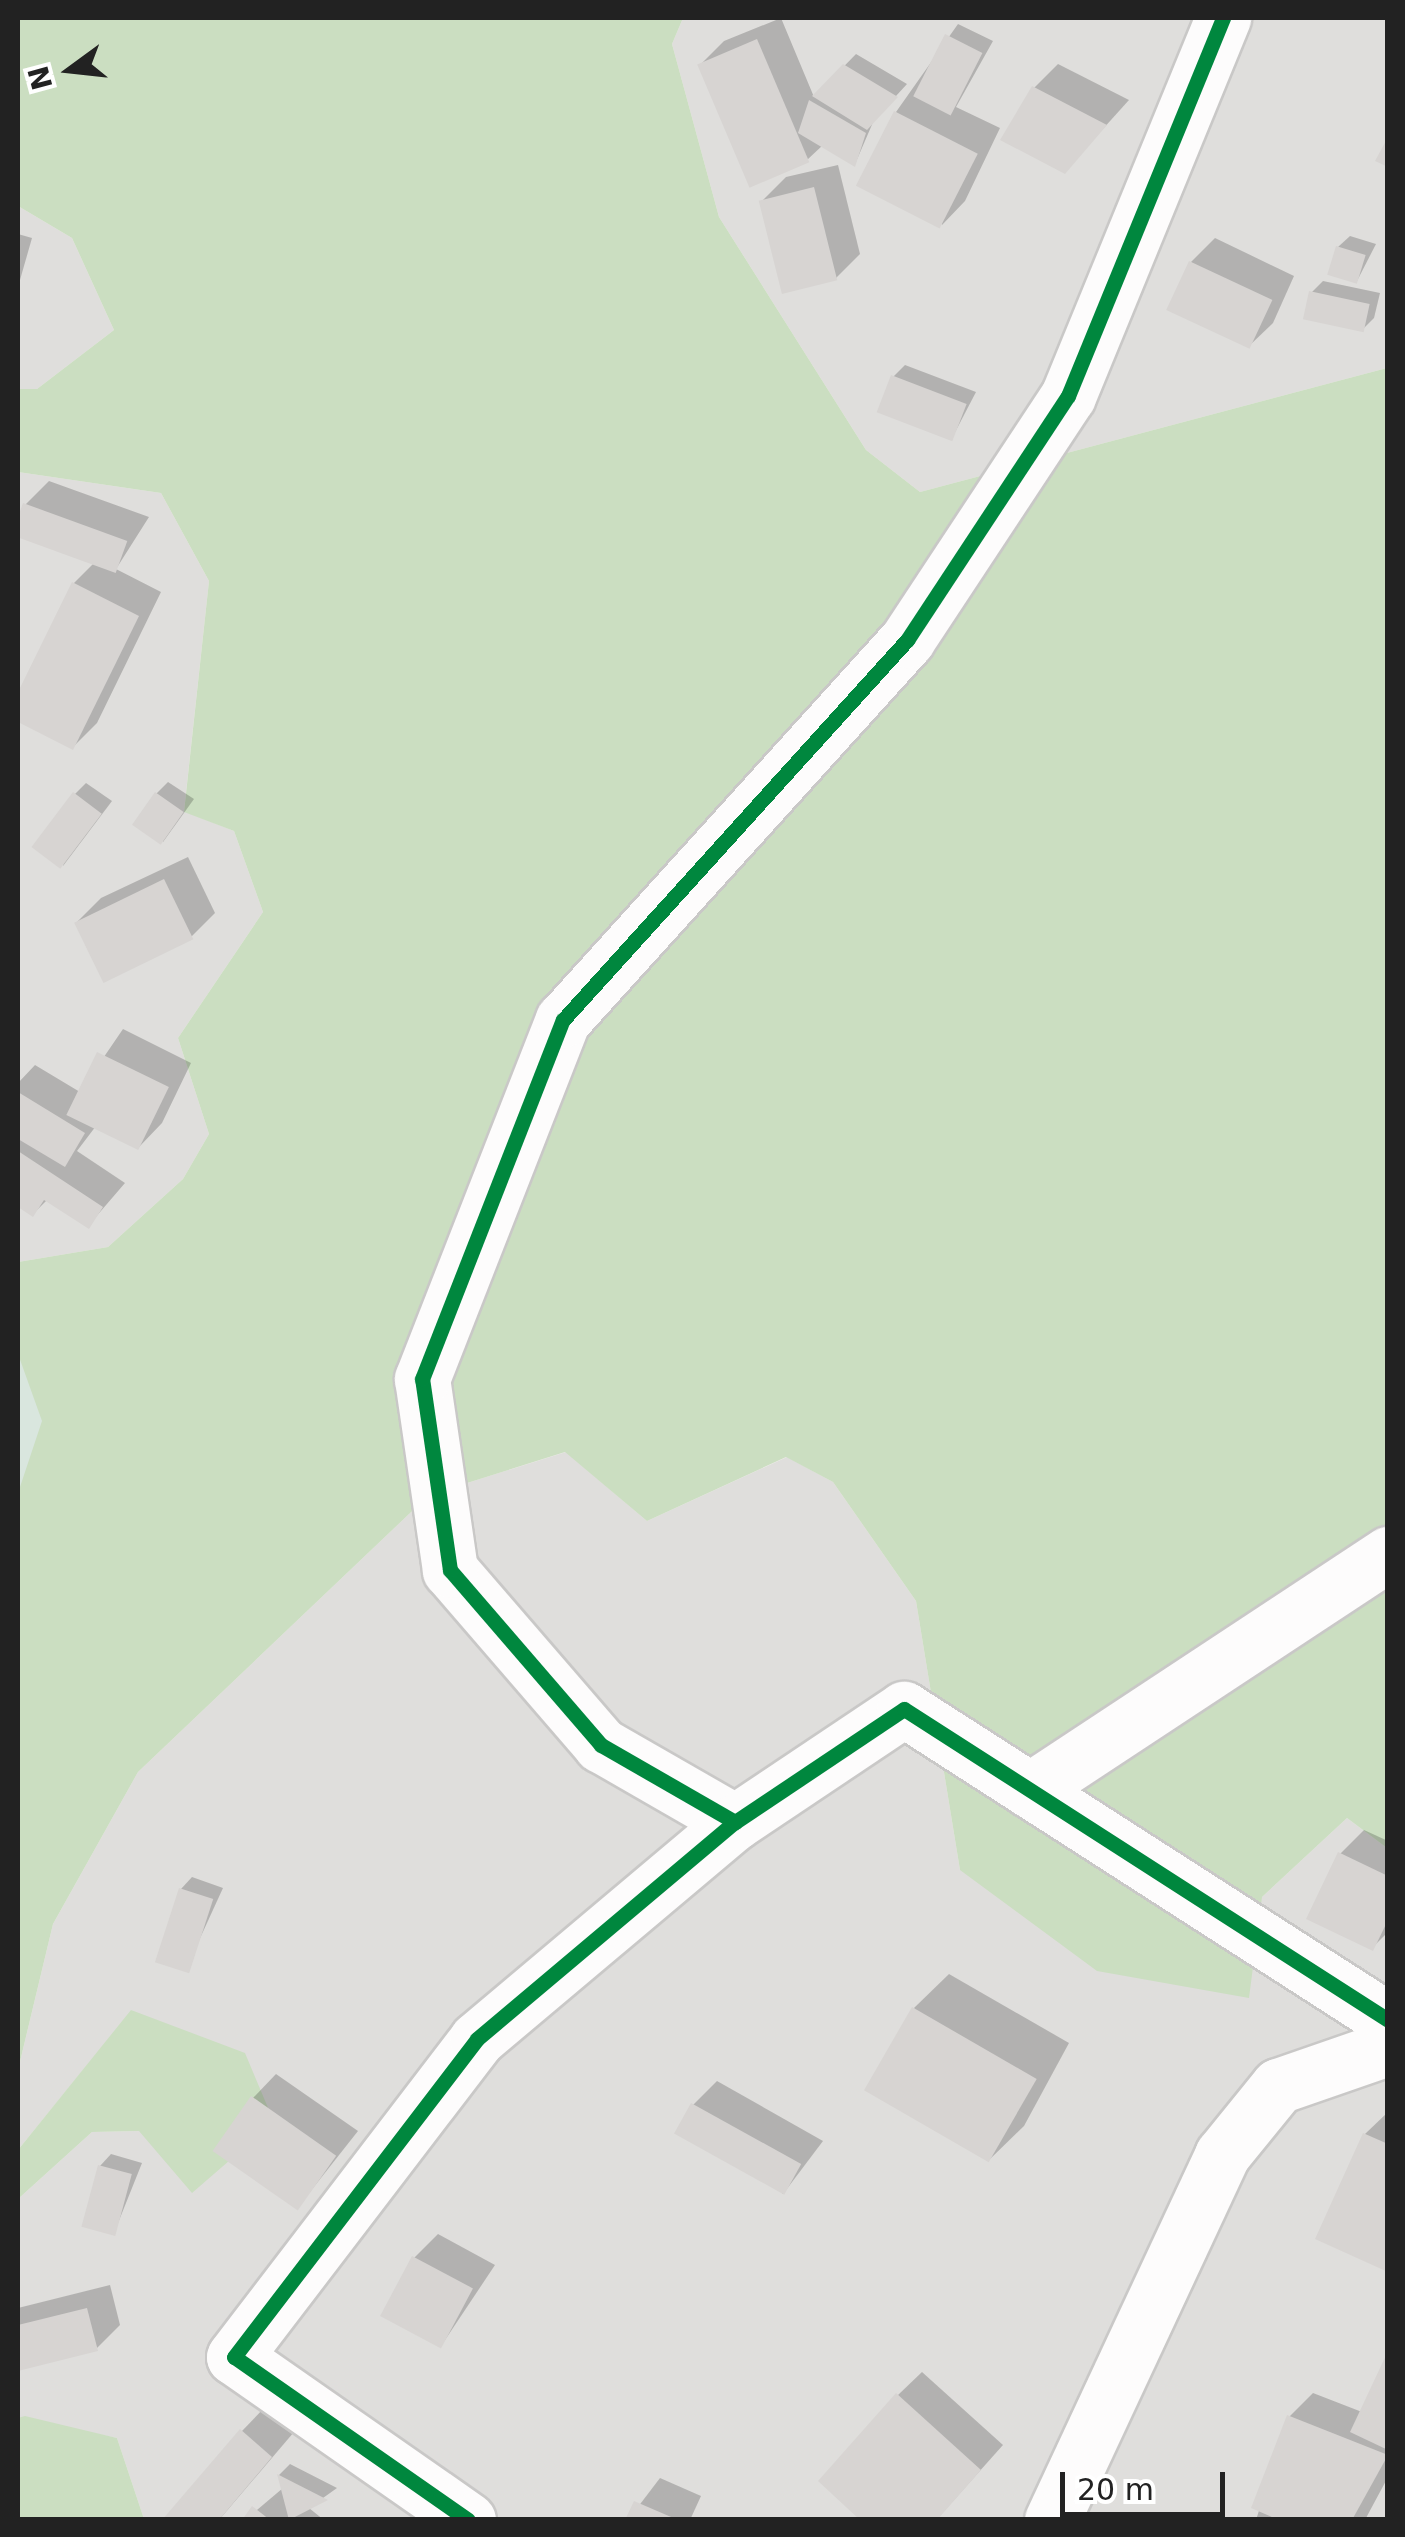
<!DOCTYPE html>
<html>
<head>
<meta charset="utf-8">
<style>
	body { margin:0 }
	#map { position:relative; width:1405px; height:2537px; overflow:hidden; background:#f0eeeb; font-family:"DejaVu Sans",sans-serif }
	div>[style] { position:absolute }
	.residential>* { inset:0; background:#dfdedc }
	.forest>* { inset:0; background:#cbdec1 }
	.wetland>* { inset:0; background:#d9e6de }
	.shadow>* { inset:0; background:#0003 }
	.building>* { inset:0; background:#d7d4d2; transform-origin:0 0 }
	.roads { filter:drop-shadow(2px 0 #c9c8c7) drop-shadow(-2px 0 #c9c8c7) drop-shadow(0 2px #c9c8c7) drop-shadow(0 -2px #c9c8c7) }
	.street>* { height:55px; margin:-27.5px; padding:0 27.5px; transform-origin:27.5px; border-radius:27.5px; background:#fdfcfc }
	.cycleway>* { height:15px; margin:-7.5px; padding:0 7.5px; transform-origin:7.5px; border-radius:7.5px; background:#00873e }
	span { translate:-50% -50%; white-space:nowrap; text-align:center; line-height:1.15; -webkit-text-stroke:8px #fff; paint-order:stroke }
	.frame { position:absolute; inset:0; border:20px solid #222; pointer-events:none }
	.north { position:absolute; left:20px; top:20px; width:100px; height:100px; -webkit-text-stroke:8px #fff; paint-order:stroke; rotate:255deg; font-size:28px; font-weight:700; line-height:40px; text-align:center; color:#222 }
	.north::after { content:''; display:block; margin:auto; width:35px; height:45px; background:#222; clip-path:polygon(50% 0,100% 100%,50% 72%,0 100%) }
	.scale { position:absolute; left:1060px; top:2472px; width:165px; height:45px; box-sizing:border-box; border:5px solid #222; border-top:0; padding-left:12px; font-size:30px; line-height:35px; white-space:nowrap; color:#222; -webkit-text-stroke:8px #fff; paint-order:stroke }
</style>
</head>
<body>
<div id="map">
	<div class="residential">
		<i style="clip-path:polygon(683px 18px,1387px 18px,1387px 368px,920px 492px,866px 450px,719px 217px,672px 44px)"></i>
		<i style="clip-path:polygon(18px 206px,72px 238px,114px 330px,37px 389px,18px 389px)"></i>
		<i style="clip-path:polygon(18px 472px,161px 493px,209px 581px,184px 811px,234px 831px,263px 912px,178px 1038px,209px 1134px,183px 1179px,108px 1247px,18px 1262px)"></i>
		<i style="clip-path:polygon(566px 1452px,647px 1521px,787px 1457px,833px 1482px,916px 1601px,960px 1870px,1262px 1897px,1347px 1818px,1387px 1848px,1387px 2519px,144px 2519px,117px 2438px,18px 2418px,18px 2199px,92px 2132px,139px 2131px,132px 2010px,18px 2150px,18px 2070px,53px 1924px,138px 1772px,429px 1495px)"></i>
	</div>
	<div class="forest">
		<i style="clip-path:polygon(18px 18px,683px 18px,672px 44px,719px 217px,866px 450px,920px 492px,1387px 368px,1387px 1848px,1347px 1818px,1262px 1897px,1249px 1998px,1097px 1971px,960px 1870px,916px 1601px,833px 1482px,786px 1457px,647px 1521px,565px 1452px,429px 1495px,138px 1772px,53px 1924px,18px 2070px,18px 1262px,108px 1247px,183px 1179px,209px 1134px,178px 1038px,263px 912px,234px 831px,184px 812px,209px 581px,161px 493px,18px 472px,18px 389px,37px 389px,114px 330px,72px 238px,18px 206px)"></i>
		<i style="clip-path:polygon(131px 2010px,245px 2053px,274px 2122px,192px 2193px,139px 2131px,92px 2132px,18px 2199px,18px 2150px)"></i>
		<i style="clip-path:polygon(25px 2416px,117px 2438px,144px 2519px,18px 2519px,18px 2418px)"></i>
	</div>
	<div class="wetland">
		<i style="clip-path:polygon(18px 1354px,42px 1421px,18px 1493px)"></i>
	</div>
	<div class="shadow">
		<i style="clip-path:polygon(781px 18px,814px 97px,856px 54px,907px 84px,874px 120px,855px 164px,823px 145px,807px 160px,700px 65px,724px 41px)"></i>
		<i style="clip-path:polygon(958px 24px,993px 41px,956px 107px,1000px 128px,965px 201px,942px 225px,896px 112px)"></i>
		<i style="clip-path:polygon(1058px 64px,1129px 100px,1065px 171px,1034px 88px)"></i>
		<i style="clip-path:polygon(838px 165px,860px 254px,836px 278px,762px 201px,786px 177px)"></i>
		<i style="clip-path:polygon(18px 234px,32px 238px,18px 287px)"></i>
		<i style="clip-path:polygon(1350px 236px,1376px 244px,1357px 281px,1338px 247px)"></i>
		<i style="clip-path:polygon(1215px 238px,1294px 276px,1273px 323px,1249px 346px,1191px 262px)"></i>
		<i style="clip-path:polygon(1323px 281px,1380px 293px,1374px 318px,1363px 329px,1312px 292px)"></i>
		<i style="clip-path:polygon(905px 365px,976px 392px,952px 438px,893px 377px)"></i>
		<i style="clip-path:polygon(49px 481px,149px 517px,116px 569px,161px 592px,97px 723px,73px 747px,18px 719px,18px 698px,74px 583px,94px 563px,18px 534px,26px 504px)"></i>
		<i style="clip-path:polygon(168px 782px,194px 799px,163px 842px,156px 794px)"></i>
		<i style="clip-path:polygon(86px 783px,112px 801px,63px 866px,75px 794px)"></i>
		<i style="clip-path:polygon(188px 857px,215px 913px,191px 937px,77px 922px,101px 898px)"></i>
		<i style="clip-path:polygon(123px 1029px,191px 1063px,162px 1123px,139px 1147px,96px 1126px,77px 1151px,125px 1183px,88px 1226px,48px 1199px,33px 1214px,18px 1204px,18px 1083px,35px 1065px,80px 1092px)"></i>
		<i style="clip-path:polygon(1364px 1830px,1388px 1841px,1388px 1932px,1372px 1948px,1340px 1854px)"></i>
		<i style="clip-path:polygon(192px 1877px,223px 1888px,185px 1971px,181px 1889px)"></i>
		<i style="clip-path:polygon(949px 1974px,1069px 2043px,1024px 2126px,989px 2160px,914px 2008px)"></i>
		<i style="clip-path:polygon(276px 2074px,358px 2131px,298px 2207px,253px 2098px)"></i>
		<i style="clip-path:polygon(717px 2081px,823px 2141px,783px 2194px,693px 2105px)"></i>
		<i style="clip-path:polygon(1388px 2112px,1388px 2269px,1365px 2134px)"></i>
		<i style="clip-path:polygon(111px 2154px,142px 2163px,114px 2233px,100px 2166px)"></i>
		<i style="clip-path:polygon(438px 2234px,495px 2265px,441px 2346px,414px 2258px)"></i>
		<i style="clip-path:polygon(110px 2285px,120px 2325px,96px 2349px,18px 2368px,18px 2308px)"></i>
		<i style="clip-path:polygon(1388px 2357px,1388px 2477px,1366px 2518px,1256px 2520px,1289px 2417px,1313px 2393px,1362px 2412px)"></i>
		<i style="clip-path:polygon(922px 2372px,1003px 2445px,936px 2520px,898px 2395px)"></i>
		<i style="clip-path:polygon(265px 2407px,294px 2432px,219px 2520px,242px 2431px)"></i>
		<i style="clip-path:polygon(290px 2464px,337px 2488px,309px 2508px,324px 2520px,245px 2520px,283px 2488px,279px 2475px)"></i>
		<i style="clip-path:polygon(660px 2478px,701px 2496px,690px 2520px,628px 2520px)"></i>
	</div>
	<div class="building">
		<i style="left:945px;top:34px;width:42px;height:70px;rotate:27deg"></i>
		<i style="left:757px;top:39px;width:134px;height:65px;rotate:67deg"></i>
		<i style="clip-path:polygon(843px 64px,898px 97px,867px 130px,812px 96px)"></i>
		<i style="clip-path:polygon(1032px 86px,1107px 125px,1065px 174px,1000px 140px)"></i>
		<i style="clip-path:polygon(809px 100px,866px 133px,855px 167px,798px 133px)"></i>
		<i style="left:894px;top:111px;width:94px;height:84px;rotate:27deg"></i>
		<i style="clip-path:polygon(1388px 137px,1388px 167px,1375px 161px)"></i>
		<i style="left:814px;top:187px;width:96px;height:57px;rotate:76deg"></i>
		<i style="left:1336px;top:246px;width:31px;height:30px;rotate:17deg"></i>
		<i style="left:1189px;top:261px;width:92px;height:54px;rotate:25deg"></i>
		<i style="left:1309px;top:291px;width:62px;height:29px;rotate:12deg"></i>
		<i style="left:891px;top:375px;width:81px;height:40px;rotate:21deg"></i>
		<i style="left:23px;top:503px;width:111px;height:34px;rotate:20deg"></i>
		<i style="clip-path:polygon(72px 582px,139px 616px,73px 750px,18px 722px,18px 692px)"></i>
		<i style="left:73px;top:792px;width:36px;height:69px;rotate:37deg"></i>
		<i style="left:155px;top:792px;width:35px;height:40px;rotate:35deg"></i>
		<i style="left:164px;top:879px;width:67px;height:100px;rotate:64deg"></i>
		<i style="left:97px;top:1052px;width:80px;height:70px;rotate:26deg"></i>
		<i style="clip-path:polygon(18px 1092px,85px 1133px,65px 1167px,18px 1139px)"></i>
		<i style="clip-path:polygon(18px 1151px,103px 1207px,89px 1229px,44px 1200px,33px 1217px,18px 1207px)"></i>
		<i style="clip-path:polygon(1338px 1852px,1388px 1876px,1388px 1920px,1373px 1951px,1306px 1919px)"></i>
		<i style="left:179px;top:1888px;width:36px;height:78px;rotate:18deg"></i>
		<i style="left:912px;top:2007px;width:144px;height:96px;rotate:30deg"></i>
		<i style="left:251px;top:2096px;width:104px;height:67px;rotate:35deg"></i>
		<i style="left:691px;top:2103px;width:126px;height:35px;rotate:29deg"></i>
		<i style="clip-path:polygon(1363px 2133px,1388px 2144px,1388px 2272px,1315px 2239px)"></i>
		<i style="left:98px;top:2165px;width:35px;height:64px;rotate:15deg"></i>
		<i style="left:412px;top:2256px;width:69px;height:68px;rotate:28deg"></i>
		<i style="clip-path:polygon(87px 2308px,98px 2351px,18px 2371px,18px 2325px)"></i>
		<i style="clip-path:polygon(1388px 2351px,1388px 2450px,1350px 2432px)"></i>
		<i style="clip-path:polygon(896px 2393px,981px 2470px,937px 2520px,860px 2520px,818px 2481px)"></i>
		<i style="clip-path:polygon(1287px 2415px,1388px 2455px,1352px 2520px,1279px 2520px,1251px 2508px)"></i>
		<i style="clip-path:polygon(240px 2429px,272px 2457px,219px 2520px,162px 2520px)"></i>
		<i style="clip-path:polygon(277px 2474px,328px 2500px,289px 2520px)"></i>
		<i style="clip-path:polygon(634px 2501px,678px 2520px,625px 2520px)"></i>
		<i style="clip-path:polygon(252px 2506px,270px 2520px,242px 2520px)"></i>
	</div>
	<div class="roads">
		<div class="street">
			<i style="left:1030px;top:1790px;width:429px;rotate:-33.4deg"></i>
			<i style="left:735px;top:1822px;width:155px;rotate:-150.1deg"></i>
			<i style="left:601px;top:1745px;width:231px;rotate:-130.8deg"></i>
			<i style="left:450px;top:1570px;width:193px;rotate:-98.3deg"></i>
			<i style="left:422px;top:1379px;width:386px;rotate:-68.6deg"></i>
			<i style="left:563px;top:1020px;width:513px;rotate:-47.85deg"></i>
			<i style="left:907px;top:640px;width:292px;rotate:-56.6deg"></i>
			<i style="left:1068px;top:396px;width:409px;rotate:-67.7deg"></i>
			<i style="left:468px;top:2520px;width:285px;rotate:-145.1deg"></i>
			<i style="left:234px;top:2357px;width:400px;rotate:-52.6deg"></i>
			<i style="left:477px;top:2039px;width:337px;rotate:-40.1deg"></i>
			<i style="left:735px;top:1822px;width:203px;rotate:-33.8deg"></i>
			<i style="left:904px;top:1709px;width:575px;rotate:32.72deg"></i>
			<i style="left:1052px;top:2520px;width:403px;rotate:-65deg"></i>
			<i style="left:1222px;top:2155px;width:89px;rotate:-50.9deg"></i>
			<i style="left:1278px;top:2086px;width:116px;rotate:-19.1deg"></i>
		</div>
	</div>
	<div class="cycleway">
		<i style="left:735px;top:1822px;width:155px;rotate:-150.1deg"></i>
		<i style="left:601px;top:1745px;width:231px;rotate:-130.8deg"></i>
		<i style="left:450px;top:1570px;width:193px;rotate:-98.3deg"></i>
		<i style="left:422px;top:1379px;width:386px;rotate:-68.6deg"></i>
		<i style="left:563px;top:1020px;width:513px;rotate:-47.85deg"></i>
		<i style="left:907px;top:640px;width:292px;rotate:-56.6deg"></i>
		<i style="left:1068px;top:396px;width:409px;rotate:-67.7deg"></i>
		<i style="left:468px;top:2520px;width:285px;rotate:-145.1deg"></i>
		<i style="left:234px;top:2357px;width:400px;rotate:-52.6deg"></i>
		<i style="left:477px;top:2039px;width:337px;rotate:-40.1deg"></i>
		<i style="left:735px;top:1822px;width:203px;rotate:-33.8deg"></i>
		<i style="left:904px;top:1709px;width:575px;rotate:32.72deg"></i>
	</div>
	<div class="frame"></div>
	<div class="north">N</div>
	<div class="scale">20 m</div>
</div>
</body>
</html>
